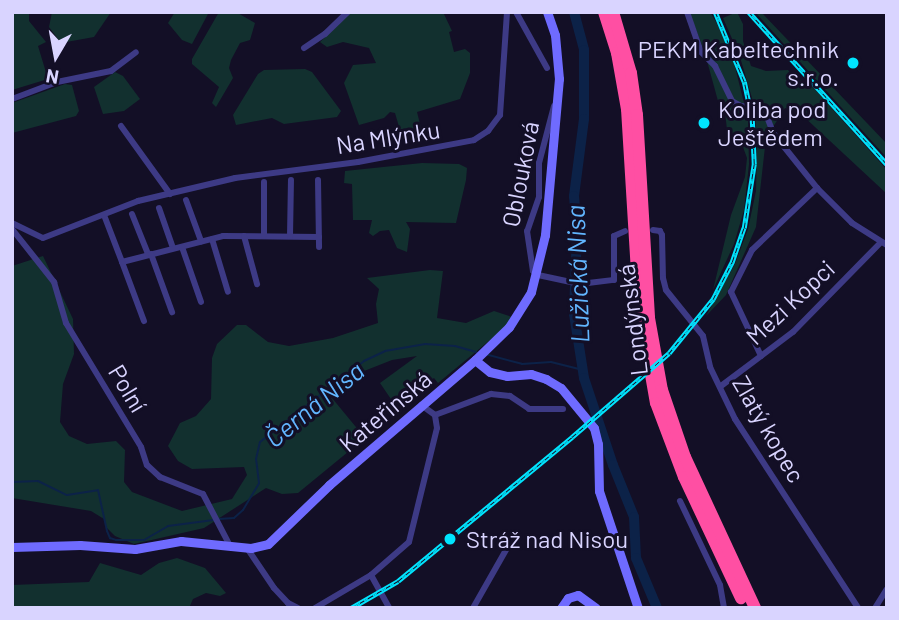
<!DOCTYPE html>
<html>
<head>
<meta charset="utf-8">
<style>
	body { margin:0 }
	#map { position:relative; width:899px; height:620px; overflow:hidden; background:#130f26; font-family:Barlow,sans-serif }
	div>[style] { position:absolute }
	.green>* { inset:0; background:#12302f }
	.stream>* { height:2px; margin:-1px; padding:0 1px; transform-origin:1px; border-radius:1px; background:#0c2248 }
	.river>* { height:10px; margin:-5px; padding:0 5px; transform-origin:5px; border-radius:5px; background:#0c2248 }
	.street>* { height:6px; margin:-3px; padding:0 3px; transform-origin:3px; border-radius:3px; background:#3d3a85 }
	.secondary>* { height:9px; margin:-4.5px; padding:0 4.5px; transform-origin:4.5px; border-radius:4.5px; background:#6f6bff }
	.highway>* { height:12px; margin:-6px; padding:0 6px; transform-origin:6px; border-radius:6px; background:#ff4fa3 }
	.rail>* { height:4.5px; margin-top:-2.25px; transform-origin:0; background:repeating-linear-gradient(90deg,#130f26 0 5px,#00e5ff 0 10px); box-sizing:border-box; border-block:2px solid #00e5ff }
	.dots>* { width:19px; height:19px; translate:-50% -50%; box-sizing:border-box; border:4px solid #130f26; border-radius:50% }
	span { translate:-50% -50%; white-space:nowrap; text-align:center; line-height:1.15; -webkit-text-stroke:6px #130f26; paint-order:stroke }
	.poi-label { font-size:24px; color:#d9d4ff }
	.right { translate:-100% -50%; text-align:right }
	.left { translate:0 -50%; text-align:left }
	.street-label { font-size:24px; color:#d9d4ff }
	.water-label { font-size:26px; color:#62b6ff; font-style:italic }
	.frame { position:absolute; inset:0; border:14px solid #d9d4ff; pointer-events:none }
	.north { position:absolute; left:21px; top:21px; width:70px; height:70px; -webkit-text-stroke:5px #130f26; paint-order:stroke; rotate:190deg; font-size:19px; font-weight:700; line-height:28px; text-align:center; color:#d9d4ff }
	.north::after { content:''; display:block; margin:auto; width:24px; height:32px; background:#d9d4ff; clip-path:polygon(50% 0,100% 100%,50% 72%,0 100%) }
</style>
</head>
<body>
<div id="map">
	<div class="green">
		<i style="clip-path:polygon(12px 12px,29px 12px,29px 21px,46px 42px,38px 46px,48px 79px,12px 90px)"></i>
		<i style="clip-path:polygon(52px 12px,111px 12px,94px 37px,61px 43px,49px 27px)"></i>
		<i style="clip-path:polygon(175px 12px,209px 12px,192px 44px,182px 40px,168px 23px)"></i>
		<i style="clip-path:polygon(219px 12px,236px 12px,255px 23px,250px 40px,240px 43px,231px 60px,229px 68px,233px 78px,216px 107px,212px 103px,219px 87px,192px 64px,192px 59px)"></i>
		<i style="clip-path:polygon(351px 12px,443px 12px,452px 31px,449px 32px,454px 52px,465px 49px,470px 53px,470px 73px,460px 99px,417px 112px,424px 140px,404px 144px,395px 113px,390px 112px,384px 118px,359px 125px,344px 83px,353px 65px,376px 63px,369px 48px,343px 42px,327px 47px,320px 42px)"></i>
		<i style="clip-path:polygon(689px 12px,710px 12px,716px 22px,733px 59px,748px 119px,749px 164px,744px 210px,734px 244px,713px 290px,731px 215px,745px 177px,747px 158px,743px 147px,727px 130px,725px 112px,718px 101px,704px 50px)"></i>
		<i style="clip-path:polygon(737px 12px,743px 24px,743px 41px,751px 66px,766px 71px,788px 70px,794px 78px,810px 84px,887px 170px,887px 194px,801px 114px,785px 108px,766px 138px,756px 227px,726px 295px,706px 316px,735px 264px,748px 229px,756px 191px,757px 137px,754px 105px,740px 57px,723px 18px)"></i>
		<i style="clip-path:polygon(755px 12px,761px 12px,887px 144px,887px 158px)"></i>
		<i style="clip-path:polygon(305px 69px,312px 72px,341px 111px,337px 117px,284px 124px,272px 118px,236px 125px,233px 115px,258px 74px,264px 70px)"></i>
		<i style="clip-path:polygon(115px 72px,123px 76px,140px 99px,124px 111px,103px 114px,94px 87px)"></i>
		<i style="clip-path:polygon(65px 84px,72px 85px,79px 111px,76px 116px,12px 133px,12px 103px)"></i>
		<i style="clip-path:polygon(422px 163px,459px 164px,467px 168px,466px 180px,456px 223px,406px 222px,410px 229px,407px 252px,397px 248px,389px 230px,380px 231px,373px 236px,369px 233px,372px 220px,353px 220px,352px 184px,344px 183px,345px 171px)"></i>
		<i style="clip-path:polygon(43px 256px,73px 319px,74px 354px,63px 384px,60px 422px,69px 436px,87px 444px,116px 441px,125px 450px,124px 482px,132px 492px,182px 511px,232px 499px,247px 475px,244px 467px,192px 469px,178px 461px,168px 446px,180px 423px,196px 416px,211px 399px,212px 358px,217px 344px,237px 325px,246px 325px,268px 342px,289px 346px,333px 338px,378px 323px,376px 304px,379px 289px,367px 278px,430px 270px,443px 271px,437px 318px,466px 323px,494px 311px,512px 317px,507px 326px,438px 383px,434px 378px,395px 405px,380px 383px,417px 356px,392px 360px,354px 375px,332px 394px,332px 398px,365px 438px,298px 493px,282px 494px,266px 488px,204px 528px,134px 544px,115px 536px,106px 527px,104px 519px,91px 511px,12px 498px,12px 266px)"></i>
		<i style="clip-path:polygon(177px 558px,205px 568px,226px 593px,220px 596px,206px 593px,193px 599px,189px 608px,12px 608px,12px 585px,89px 582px,100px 563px,141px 575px,159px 563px)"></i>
	</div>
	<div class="stream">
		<i style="left:485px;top:354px;width:38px;rotate:15deg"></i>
		<i style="left:522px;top:364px;width:29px;rotate:-4deg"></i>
		<i style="left:551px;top:362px;width:33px;rotate:14deg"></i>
		<i style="left:12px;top:482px;width:26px;rotate:-2deg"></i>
		<i style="left:38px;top:481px;width:32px;rotate:26deg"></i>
		<i style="left:67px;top:495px;width:31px;rotate:-9deg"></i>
		<i style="left:98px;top:490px;width:42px;rotate:77.6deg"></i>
		<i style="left:107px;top:531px;width:8px;rotate:67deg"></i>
		<i style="left:110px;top:538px;width:6px;rotate:18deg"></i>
		<i style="left:116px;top:540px;width:28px"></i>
		<i style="left:144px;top:540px;width:28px;rotate:-30deg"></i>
		<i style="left:168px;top:526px;width:46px;rotate:-7.4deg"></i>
		<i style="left:219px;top:519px;width:15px;rotate:-4deg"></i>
		<i style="left:234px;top:518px;width:12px;rotate:-42deg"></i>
		<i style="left:243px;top:510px;width:31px;rotate:-59deg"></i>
		<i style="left:259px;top:483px;width:24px;rotate:-97deg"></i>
		<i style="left:256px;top:459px;width:17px;rotate:-77deg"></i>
		<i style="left:260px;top:442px;width:132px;rotate:-37.9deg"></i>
		<i style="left:364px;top:361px;width:23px;rotate:-25deg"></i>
		<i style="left:385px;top:351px;width:41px;rotate:-9.9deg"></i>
		<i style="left:425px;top:344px;width:30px;rotate:4deg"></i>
		<i style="left:455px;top:346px;width:22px;rotate:16deg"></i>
	</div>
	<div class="river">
		<i style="left:574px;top:12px;width:39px;rotate:75deg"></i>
		<i style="left:584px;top:50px;width:69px;rotate:90deg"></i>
		<i style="left:584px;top:119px;width:78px;rotate:97.4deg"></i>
		<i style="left:574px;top:196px;width:35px;rotate:85deg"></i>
		<i style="left:577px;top:231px;width:83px;rotate:92.1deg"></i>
		<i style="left:574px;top:314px;width:65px;rotate:81.1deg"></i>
		<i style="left:584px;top:378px;width:92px;rotate:71.6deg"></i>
		<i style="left:613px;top:465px;width:56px;rotate:68deg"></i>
		<i style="left:634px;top:517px;width:41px;rotate:87.2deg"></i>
		<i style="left:636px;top:558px;width:54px;rotate:67.2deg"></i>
	</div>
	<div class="street">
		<i style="left:516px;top:12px;width:64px;rotate:61deg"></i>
		<i style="left:687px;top:12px;width:42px;rotate:70.7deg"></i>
		<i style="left:701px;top:52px;width:20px;rotate:45deg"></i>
		<i style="left:715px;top:66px;width:39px;rotate:64deg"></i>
		<i style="left:732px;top:101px;width:10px;rotate:29deg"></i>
		<i style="left:741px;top:106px;width:23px;rotate:7deg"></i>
		<i style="left:764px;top:109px;width:26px;rotate:69deg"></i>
		<i style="left:773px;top:133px;width:70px;rotate:51.3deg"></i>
		<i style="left:817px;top:188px;width:49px;rotate:45deg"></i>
		<i style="left:852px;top:223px;width:41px;rotate:32.2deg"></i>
		<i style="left:304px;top:48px;width:25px;rotate:-34deg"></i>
		<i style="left:325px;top:34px;width:32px;rotate:-44deg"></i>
		<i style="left:12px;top:99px;width:48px;rotate:-20.7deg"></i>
		<i style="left:57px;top:82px;width:55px;rotate:-11.5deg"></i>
		<i style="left:111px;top:71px;width:31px;rotate:-37deg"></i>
		<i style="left:554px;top:106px;width:59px;rotate:104.7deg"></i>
		<i style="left:539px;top:163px;width:34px;rotate:90deg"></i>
		<i style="left:539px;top:197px;width:36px;rotate:109deg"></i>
		<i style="left:527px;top:231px;width:40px;rotate:81.5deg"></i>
		<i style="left:533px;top:271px;width:6px;rotate:39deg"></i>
		<i style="left:538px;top:275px;width:43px;rotate:12.1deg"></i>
		<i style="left:580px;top:284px;width:34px;rotate:-7deg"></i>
		<i style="left:614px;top:280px;width:44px;rotate:-90deg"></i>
		<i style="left:614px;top:236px;width:12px;rotate:-24deg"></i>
		<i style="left:121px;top:126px;width:84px;rotate:54.2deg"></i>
		<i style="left:318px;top:180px;width:67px;rotate:89.1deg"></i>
		<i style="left:186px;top:200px;width:44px;rotate:69.9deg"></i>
		<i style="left:159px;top:208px;width:42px;rotate:70.7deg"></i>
		<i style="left:132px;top:214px;width:43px;rotate:68.2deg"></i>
		<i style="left:104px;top:215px;width:50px;rotate:69deg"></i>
		<i style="left:122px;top:262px;width:104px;rotate:-14.4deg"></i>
		<i style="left:223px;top:236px;width:96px;rotate:0.6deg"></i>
		<i style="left:12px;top:223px;width:34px;rotate:26deg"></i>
		<i style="left:43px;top:238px;width:102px;rotate:-21.3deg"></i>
		<i style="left:138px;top:201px;width:100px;rotate:-13.3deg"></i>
		<i style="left:235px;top:178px;width:124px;rotate:-7.4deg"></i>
		<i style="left:358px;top:162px;width:118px;rotate:-10.7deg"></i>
		<i style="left:474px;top:140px;width:17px;rotate:-33deg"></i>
		<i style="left:488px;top:131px;width:20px;rotate:-53deg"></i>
		<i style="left:500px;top:115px;width:103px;rotate:-86.1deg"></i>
		<i style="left:12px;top:229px;width:68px;rotate:51.6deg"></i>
		<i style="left:54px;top:282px;width:43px;rotate:73.7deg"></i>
		<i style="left:66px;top:323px;width:145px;rotate:58.8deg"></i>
		<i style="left:141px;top:447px;width:19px;rotate:72deg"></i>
		<i style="left:147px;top:465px;width:18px;rotate:43deg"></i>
		<i style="left:160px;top:477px;width:46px;rotate:21.6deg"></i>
		<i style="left:203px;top:494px;width:56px;rotate:62.5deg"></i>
		<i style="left:653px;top:230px;width:7px;rotate:8deg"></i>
		<i style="left:660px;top:231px;width:4px;rotate:63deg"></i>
		<i style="left:662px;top:235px;width:43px;rotate:88.7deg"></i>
		<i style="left:663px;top:278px;width:12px;rotate:76deg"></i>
		<i style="left:666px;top:290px;width:59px;rotate:51.2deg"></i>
		<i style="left:703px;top:336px;width:32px;rotate:77deg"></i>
		<i style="left:710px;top:367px;width:58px;rotate:64.3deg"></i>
		<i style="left:735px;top:419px;width:225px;rotate:56.9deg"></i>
		<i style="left:244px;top:236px;width:50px;rotate:74.8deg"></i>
		<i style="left:264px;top:236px;width:54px;rotate:-90deg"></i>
		<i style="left:290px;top:236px;width:56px;rotate:-89deg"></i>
		<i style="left:212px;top:239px;width:55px;rotate:73.2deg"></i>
		<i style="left:182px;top:247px;width:58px;rotate:70.9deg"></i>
		<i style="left:151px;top:254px;width:62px;rotate:70.1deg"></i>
		<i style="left:122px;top:262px;width:63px;rotate:69.6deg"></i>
		<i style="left:761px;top:356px;width:71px;rotate:-115.1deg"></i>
		<i style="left:731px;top:292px;width:47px;rotate:-63.4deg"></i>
		<i style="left:752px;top:250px;width:90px;rotate:-43.6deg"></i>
		<i style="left:721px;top:386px;width:90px;rotate:-36.9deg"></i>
		<i style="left:793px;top:332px;width:126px;rotate:-45.6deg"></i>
		<i style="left:435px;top:415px;width:60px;rotate:-20.6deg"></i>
		<i style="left:491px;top:394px;width:19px;rotate:6deg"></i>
		<i style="left:510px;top:396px;width:23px;rotate:34deg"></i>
		<i style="left:529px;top:409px;width:34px"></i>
		<i style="left:680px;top:501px;width:93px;rotate:64.5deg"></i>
		<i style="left:720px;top:585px;width:23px;rotate:80deg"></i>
		<i style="left:247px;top:548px;width:48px;rotate:56deg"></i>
		<i style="left:274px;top:588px;width:21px;rotate:47deg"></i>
		<i style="left:288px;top:603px;width:11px;rotate:27deg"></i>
		<i style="left:371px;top:575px;width:38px;rotate:61deg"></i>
		<i style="left:315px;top:608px;width:65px;rotate:-30.5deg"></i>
		<i style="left:371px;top:575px;width:50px;rotate:-41deg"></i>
		<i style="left:409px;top:542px;width:117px;rotate:-76.2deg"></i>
		<i style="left:437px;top:428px;width:13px;rotate:-99deg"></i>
		<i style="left:435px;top:415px;width:17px;rotate:-144deg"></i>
		<i style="left:473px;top:608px;width:85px;rotate:-60.4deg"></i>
		<i style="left:875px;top:608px;width:22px;rotate:-58deg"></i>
	</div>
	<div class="secondary">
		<i style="left:475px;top:360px;width:19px;rotate:39deg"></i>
		<i style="left:490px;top:372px;width:17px;rotate:13deg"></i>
		<i style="left:507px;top:376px;width:24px;rotate:-5deg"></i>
		<i style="left:531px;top:374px;width:16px;rotate:18deg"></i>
		<i style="left:546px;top:379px;width:17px;rotate:31deg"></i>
		<i style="left:561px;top:388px;width:52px;rotate:50.5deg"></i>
		<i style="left:594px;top:428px;width:16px;rotate:76deg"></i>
		<i style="left:598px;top:444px;width:47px;rotate:88.8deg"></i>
		<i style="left:599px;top:491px;width:123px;rotate:71.6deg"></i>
		<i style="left:12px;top:547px;width:68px;rotate:-1.7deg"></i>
		<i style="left:80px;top:545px;width:55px;rotate:4.2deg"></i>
		<i style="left:135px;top:549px;width:47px;rotate:-9.9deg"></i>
		<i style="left:181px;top:541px;width:70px;rotate:5.7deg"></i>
		<i style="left:251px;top:548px;width:17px;rotate:-13deg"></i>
		<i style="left:268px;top:544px;width:85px;rotate:-44deg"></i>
		<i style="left:329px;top:485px;width:192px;rotate:-40.6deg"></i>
		<i style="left:475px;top:360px;width:47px;rotate:-44.1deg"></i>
		<i style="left:509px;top:327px;width:41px;rotate:-57.8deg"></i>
		<i style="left:531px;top:292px;width:59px;rotate:-76.2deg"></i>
		<i style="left:545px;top:235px;width:157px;rotate:-84.9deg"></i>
		<i style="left:559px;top:79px;width:44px;rotate:-95.2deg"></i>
		<i style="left:555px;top:35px;width:24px;rotate:-109deg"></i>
		<i style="left:561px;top:608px;width:12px;rotate:-55deg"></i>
		<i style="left:568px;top:598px;width:10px;rotate:-17deg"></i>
		<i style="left:578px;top:595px;width:22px;rotate:36deg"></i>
	</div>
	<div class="highway">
		<i style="left:604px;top:12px;width:43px;rotate:72.4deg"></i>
		<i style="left:617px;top:53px;width:57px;rotate:79.9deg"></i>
		<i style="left:627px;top:109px;width:197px;rotate:86.5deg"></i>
		<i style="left:639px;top:306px;width:98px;rotate:80.1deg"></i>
		<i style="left:656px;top:403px;width:79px;rotate:69.3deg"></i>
		<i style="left:684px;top:477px;width:134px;rotate:64.8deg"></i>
		<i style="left:613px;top:12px;width:64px;rotate:73.6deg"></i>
		<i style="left:631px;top:73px;width:42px;rotate:81.9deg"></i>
		<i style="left:637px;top:115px;width:203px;rotate:86.6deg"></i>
		<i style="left:649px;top:318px;width:73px;rotate:79.8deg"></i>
		<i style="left:662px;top:390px;width:71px;rotate:71.1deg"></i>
		<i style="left:685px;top:457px;width:166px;rotate:65.1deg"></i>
	</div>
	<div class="rail">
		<i style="left:749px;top:12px;width:205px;rotate:47.8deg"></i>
		<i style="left:351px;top:608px;width:54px;rotate:-29.9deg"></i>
		<i style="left:398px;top:581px;width:226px;rotate:-39.6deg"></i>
		<i style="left:572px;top:437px;width:128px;rotate:-40.9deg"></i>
		<i style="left:669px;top:353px;width:70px;rotate:-50.8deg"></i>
		<i style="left:713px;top:299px;width:42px;rotate:-62.8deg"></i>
		<i style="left:732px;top:262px;width:36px;rotate:-71deg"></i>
		<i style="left:744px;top:228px;width:65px;rotate:-81.1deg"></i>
		<i style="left:754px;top:164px;width:45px;rotate:-92.5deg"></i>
		<i style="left:752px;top:119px;width:38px;rotate:-102deg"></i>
		<i style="left:744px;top:82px;width:76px;rotate:-112.5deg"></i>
	</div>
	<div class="dots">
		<i style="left:853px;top:63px;background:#00e5ff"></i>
		<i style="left:704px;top:123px;background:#00e5ff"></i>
		<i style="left:450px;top:539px;background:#00e5ff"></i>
	</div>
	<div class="poi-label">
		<span class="right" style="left:839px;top:63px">PEKM Kabeltechnik<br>s.r.o.</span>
		<span class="left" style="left:718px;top:123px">Koliba pod<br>Ještědem</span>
		<span class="left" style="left:466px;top:539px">Stráž nad Nisou</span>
	</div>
	<div class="street-label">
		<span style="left:388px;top:137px;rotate:-9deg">Na Mlýnku</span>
		<span style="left:520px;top:174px;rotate:-79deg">Oblouková</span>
		<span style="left:790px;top:302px;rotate:-43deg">Mezi Kopci</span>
		<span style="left:632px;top:320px;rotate:-97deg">Londýnská</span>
		<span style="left:128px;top:388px;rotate:59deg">Polní</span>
		<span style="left:385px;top:411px;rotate:-40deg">Kateřinská</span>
		<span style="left:769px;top:429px;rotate:60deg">Zlatý kopec</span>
	</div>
	<div class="water-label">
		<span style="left:577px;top:274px;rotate:-92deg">Lužická Nisa</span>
		<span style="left:314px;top:404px;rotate:-39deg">Černá Nisa</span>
	</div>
	<div class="frame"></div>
	<div class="north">N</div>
</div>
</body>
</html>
